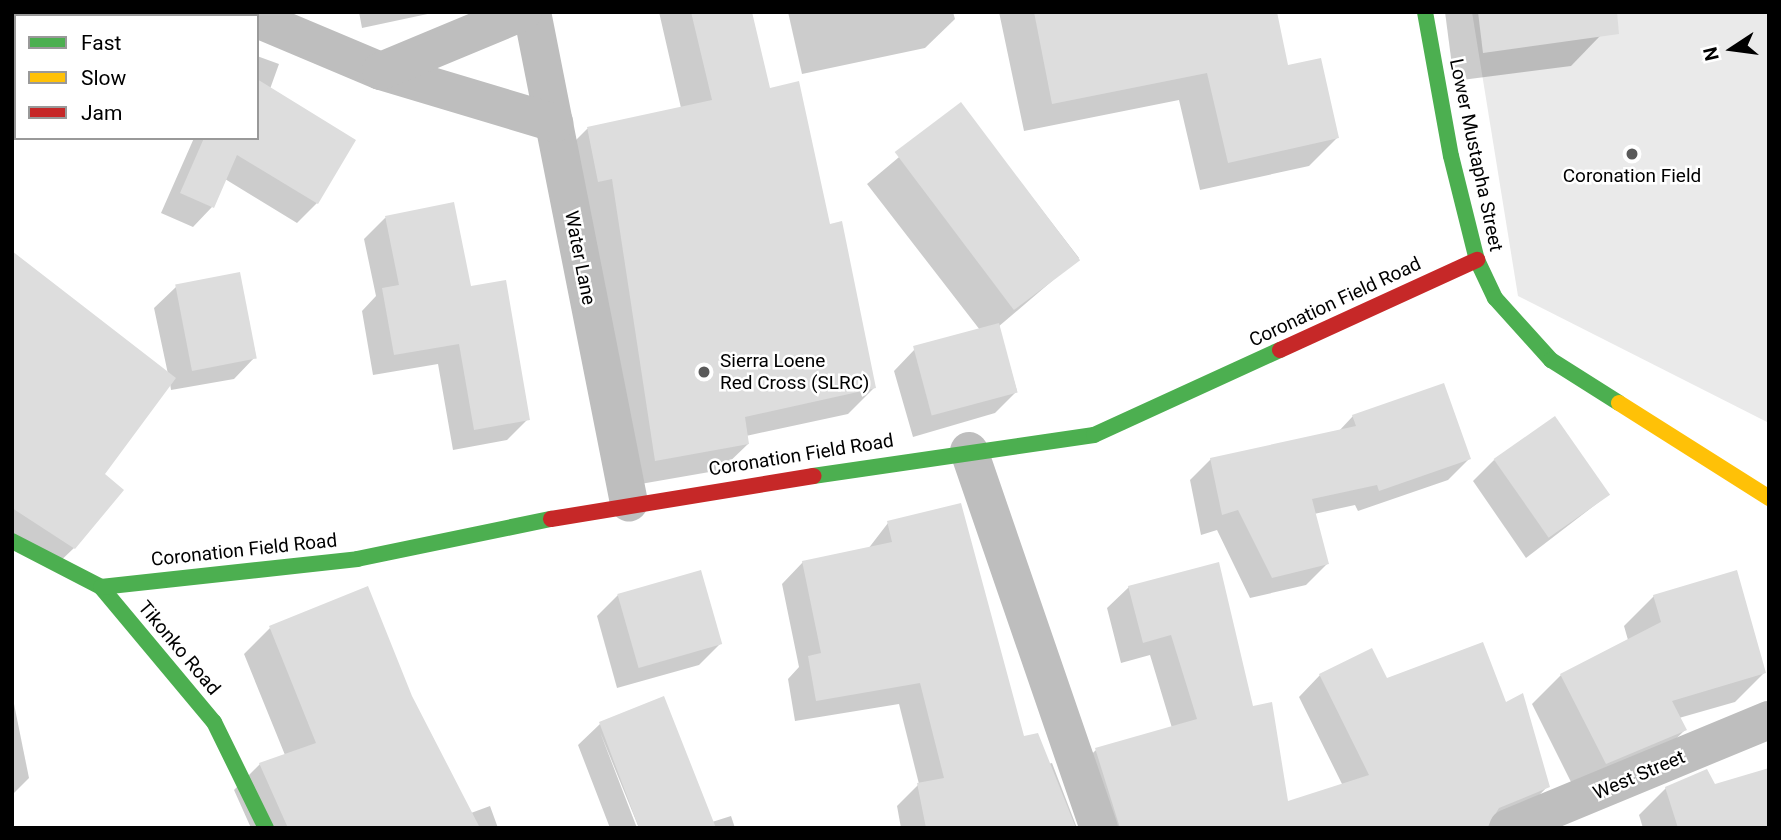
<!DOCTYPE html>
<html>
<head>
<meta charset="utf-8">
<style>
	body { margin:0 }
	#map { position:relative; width:1781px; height:840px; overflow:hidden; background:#fff; font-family:Roboto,sans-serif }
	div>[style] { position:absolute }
	.green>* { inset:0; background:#eaeaea }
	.shadow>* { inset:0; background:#0003 }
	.building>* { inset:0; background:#ddd; transform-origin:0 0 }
	.street>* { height:38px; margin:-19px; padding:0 19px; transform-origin:19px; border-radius:19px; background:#bebebe }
	.fast>* { height:16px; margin:-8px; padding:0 8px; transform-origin:8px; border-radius:8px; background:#4caf50 }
	.slow>* { height:16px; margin:-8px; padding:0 8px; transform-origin:8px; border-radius:8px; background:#ffc107 }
	.jam>* { height:16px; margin:-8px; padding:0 8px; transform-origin:8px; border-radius:8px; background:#c62828 }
	.dots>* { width:19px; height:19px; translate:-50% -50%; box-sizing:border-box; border:4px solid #fff; border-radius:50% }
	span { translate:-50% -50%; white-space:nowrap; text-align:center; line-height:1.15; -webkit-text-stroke:5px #fff; paint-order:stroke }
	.street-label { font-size:19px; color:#000 }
	.poi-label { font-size:19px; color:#000 }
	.left { translate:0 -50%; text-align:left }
	.frame { position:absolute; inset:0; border:14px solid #000; pointer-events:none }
	.legend { position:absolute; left:14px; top:14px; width:245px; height:126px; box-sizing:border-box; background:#fff; border:2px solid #999; margin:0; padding:9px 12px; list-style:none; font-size:21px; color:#000 }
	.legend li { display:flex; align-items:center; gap:14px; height:35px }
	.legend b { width:35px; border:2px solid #999 }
	.north { position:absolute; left:1697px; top:14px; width:70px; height:70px; -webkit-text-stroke:5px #fff; paint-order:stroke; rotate:257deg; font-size:19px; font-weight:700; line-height:28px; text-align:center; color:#000 }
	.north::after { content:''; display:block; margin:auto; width:24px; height:32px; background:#000; clip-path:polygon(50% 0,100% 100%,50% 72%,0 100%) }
</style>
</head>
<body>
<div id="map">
	<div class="green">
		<i style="clip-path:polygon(1472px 12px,1769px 12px,1769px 423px,1518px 296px)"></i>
	</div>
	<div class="shadow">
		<i style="clip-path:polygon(12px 12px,32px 12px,16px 16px,12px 74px)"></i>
		<i style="clip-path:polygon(359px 12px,437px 12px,362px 28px)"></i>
		<i style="clip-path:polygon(659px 12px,750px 12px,768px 90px,829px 226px,874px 388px,848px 414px,746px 436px,748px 444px,721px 470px,629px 486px,561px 155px,587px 129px,681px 108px)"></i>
		<i style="clip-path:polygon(788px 12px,953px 12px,955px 19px,925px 48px,802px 74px)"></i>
		<i style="clip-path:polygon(999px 12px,1276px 12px,1286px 68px,1337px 138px,1309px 166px,1200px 190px,1179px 100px,1024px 131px)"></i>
		<i style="clip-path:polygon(1445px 12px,1597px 12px,1600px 36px,1571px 66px,1454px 81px)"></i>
		<i style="clip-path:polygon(257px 56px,279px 64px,270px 89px,354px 141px,317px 203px,297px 223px,225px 179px,212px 207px,193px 227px,161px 213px,194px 138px,257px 138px)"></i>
		<i style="clip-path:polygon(961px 105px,1079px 258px,998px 327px,1017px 391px,995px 413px,913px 437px,894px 371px,915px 349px,980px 330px,867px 184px)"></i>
		<i style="clip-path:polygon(453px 204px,470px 288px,528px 419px,507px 440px,453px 450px,438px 364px,373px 375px,362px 311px,376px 296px,364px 239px,385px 218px)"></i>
		<i style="clip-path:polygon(12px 257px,168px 374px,154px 308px,176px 287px,255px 357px,234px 379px,171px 390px,170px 383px,102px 474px,74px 548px,52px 569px,12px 547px)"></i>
		<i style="clip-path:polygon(1353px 416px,1469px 459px,1448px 480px,1358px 511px,1355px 505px,1314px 514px,1327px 564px,1306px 585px,1250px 598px,1217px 530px,1201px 535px,1190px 480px,1211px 459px,1338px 432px)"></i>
		<i style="clip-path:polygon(1494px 460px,1608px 495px,1526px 558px,1473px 481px)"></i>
		<i style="clip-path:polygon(888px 523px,1023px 738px,1044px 765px,1052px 763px,1077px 828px,901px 828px,897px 806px,919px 784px,899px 704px,795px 721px,788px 679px,799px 667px,782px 584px,803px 562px,868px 549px)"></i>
		<i style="clip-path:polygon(1129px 587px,1251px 708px,1287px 804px,1343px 786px,1299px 697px,1320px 675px,1386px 680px,1505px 704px,1548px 786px,1527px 808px,1487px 828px,1092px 828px,1074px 771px,1096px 750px,1172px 728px,1150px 655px,1121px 663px,1107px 608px)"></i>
		<i style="clip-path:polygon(618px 595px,720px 644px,699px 665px,617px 688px,597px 616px)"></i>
		<i style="clip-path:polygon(1654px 596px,1765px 672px,1735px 702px,1679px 718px,1685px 730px,1655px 759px,1576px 792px,1532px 704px,1561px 675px,1628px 640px,1624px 626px)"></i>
		<i style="clip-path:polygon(270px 628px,411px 697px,471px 813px,490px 806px,498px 828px,251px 828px,234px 790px,260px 764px,285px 755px,244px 654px)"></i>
		<i style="clip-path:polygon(12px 694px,29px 778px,12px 795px)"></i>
		<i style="clip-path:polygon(663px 698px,712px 822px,731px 816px,735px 828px,639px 828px,600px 732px,637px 828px,610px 828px,578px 745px,600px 724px)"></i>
		<i style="clip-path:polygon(1714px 787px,1769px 828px,1643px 828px,1639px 815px,1666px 788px)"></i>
	</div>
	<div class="building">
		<i style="clip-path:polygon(691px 12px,752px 12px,770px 88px,799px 81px,830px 224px,842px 221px,876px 388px,745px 417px,749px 444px,655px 461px,612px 179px,598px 182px,587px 127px,712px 100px)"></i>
		<i style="clip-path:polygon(1034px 12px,1277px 12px,1288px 65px,1321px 58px,1339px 138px,1228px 163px,1207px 73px,1052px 104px)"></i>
		<i style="clip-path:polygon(1478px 12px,1617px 12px,1619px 34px,1483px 53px)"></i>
		<i style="clip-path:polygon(257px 79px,356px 140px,318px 204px,237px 155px,214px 208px,180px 193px,204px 138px,257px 138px)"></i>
		<i style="left:961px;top:102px;width:198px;height:83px;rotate:53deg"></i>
		<i style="clip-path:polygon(454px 202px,471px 286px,506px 280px,530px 420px,474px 430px,459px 344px,394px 355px,382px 288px,399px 285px,385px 216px)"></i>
		<i style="clip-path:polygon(12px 251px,176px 378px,105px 474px,124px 490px,75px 549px,12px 508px)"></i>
		<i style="left:240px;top:272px;width:88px;height:66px;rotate:79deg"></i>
		<i style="left:999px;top:323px;width:72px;height:89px;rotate:75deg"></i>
		<i style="clip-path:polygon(1444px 383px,1471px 459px,1379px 491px,1377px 485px,1312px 499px,1329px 564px,1272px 578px,1238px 510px,1222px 515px,1210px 458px,1356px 426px,1352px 415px)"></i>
		<i style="left:1555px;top:416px;width:96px;height:75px;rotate:55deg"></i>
		<i style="clip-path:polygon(961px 503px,1024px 736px,1038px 733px,1076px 828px,926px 828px,917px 783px,944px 778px,920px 683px,816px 701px,808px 656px,821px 653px,802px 561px,892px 542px,887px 521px)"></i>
		<i style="clip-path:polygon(1219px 562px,1253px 706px,1272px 702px,1288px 801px,1369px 775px,1319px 674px,1372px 648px,1387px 678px,1483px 642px,1506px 702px,1523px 693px,1550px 787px,1499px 808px,1487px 828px,1120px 828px,1095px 748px,1197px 719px,1171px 635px,1143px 643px,1128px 586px)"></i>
		<i style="left:701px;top:570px;width:77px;height:87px;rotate:74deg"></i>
		<i style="clip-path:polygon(1737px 570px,1766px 673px,1672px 701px,1687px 730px,1606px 764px,1560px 674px,1661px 622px,1653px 595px)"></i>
		<i style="clip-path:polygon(368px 586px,412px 696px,480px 828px,288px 828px,259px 763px,316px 743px,269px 626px)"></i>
		<i style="clip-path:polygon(664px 696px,716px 828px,639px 828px,599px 722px)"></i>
		<i style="clip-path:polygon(1769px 768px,1769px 828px,1678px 828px,1665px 787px,1707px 769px,1715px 784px)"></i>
	</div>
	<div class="street">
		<i style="left:532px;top:12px;width:500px;rotate:78.82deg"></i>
		<i style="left:257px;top:19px;width:134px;rotate:22.8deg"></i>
		<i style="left:381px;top:71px;width:181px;rotate:16.7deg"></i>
		<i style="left:381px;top:71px;width:154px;rotate:-22.6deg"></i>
		<i style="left:969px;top:451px;width:399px;rotate:71deg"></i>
		<i style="left:1508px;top:828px;width:282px;rotate:-22.5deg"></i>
	</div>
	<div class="fast">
		<i style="left:1425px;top:12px;width:146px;rotate:79.8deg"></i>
		<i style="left:1451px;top:156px;width:107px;rotate:76deg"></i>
		<i style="left:1477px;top:260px;width:42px;rotate:64.7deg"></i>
		<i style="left:1495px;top:298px;width:84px;rotate:47.9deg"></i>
		<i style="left:1551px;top:360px;width:80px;rotate:32.3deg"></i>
		<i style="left:813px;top:476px;width:284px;rotate:-8.3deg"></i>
		<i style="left:1094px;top:435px;width:205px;rotate:-24.6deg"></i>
		<i style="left:12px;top:541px;width:100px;rotate:27.3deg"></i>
		<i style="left:101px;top:587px;width:176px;rotate:50.1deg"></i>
		<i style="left:214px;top:722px;width:118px;rotate:63.9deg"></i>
		<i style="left:101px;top:587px;width:258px;rotate:-6.2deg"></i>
		<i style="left:357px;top:559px;width:198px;rotate:-11.7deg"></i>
	</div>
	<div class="slow">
		<i style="left:1619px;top:403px;width:178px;rotate:32.3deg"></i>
	</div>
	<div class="jam">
		<i style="left:1280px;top:350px;width:217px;rotate:-24.6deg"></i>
		<i style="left:551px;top:519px;width:266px;rotate:-9.3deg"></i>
	</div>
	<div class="dots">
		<i style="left:1632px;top:154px;background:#595959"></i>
		<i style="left:704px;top:372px;background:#595959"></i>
	</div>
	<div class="street-label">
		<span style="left:1476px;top:155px;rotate:78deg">Lower Mustapha Street</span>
		<span style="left:580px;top:258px;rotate:79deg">Water Lane</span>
		<span style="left:1335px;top:302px;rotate:-25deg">Coronation Field Road</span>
		<span style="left:801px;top:455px;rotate:-9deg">Coronation Field Road</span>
		<span style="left:244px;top:550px;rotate:-6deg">Coronation Field Road</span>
		<span style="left:179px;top:648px;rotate:50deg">Tikonko Road</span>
		<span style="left:1639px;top:775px;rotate:-23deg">West Street</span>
	</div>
	<div class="poi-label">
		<span style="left:1632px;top:176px">Coronation Field</span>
		<span class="left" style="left:720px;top:372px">Sierra Loene<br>Red Cross (SLRC)</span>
	</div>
	<div class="frame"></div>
	<ul class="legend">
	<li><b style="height:9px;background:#4caf50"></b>Fast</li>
	<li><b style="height:9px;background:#ffc107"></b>Slow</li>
	<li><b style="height:9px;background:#c62828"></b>Jam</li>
	</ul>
	<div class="north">N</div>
</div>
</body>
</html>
